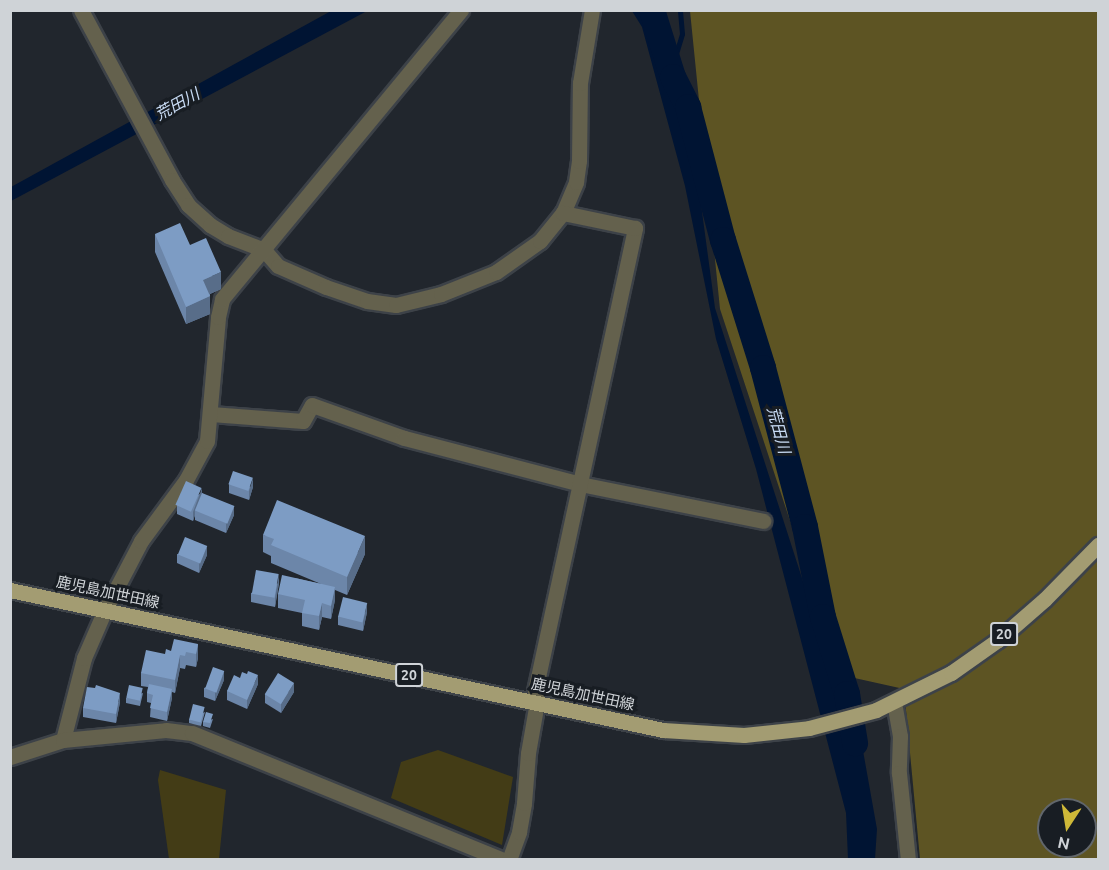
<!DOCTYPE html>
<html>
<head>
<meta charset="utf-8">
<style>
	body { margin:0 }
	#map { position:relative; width:1109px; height:870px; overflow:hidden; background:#21262d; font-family:Ubuntu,"Noto Sans JP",sans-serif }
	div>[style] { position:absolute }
	.green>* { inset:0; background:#433c16 }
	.forest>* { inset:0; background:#5d5423 }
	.water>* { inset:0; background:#001433 }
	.stream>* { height:4.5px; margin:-2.25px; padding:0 2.25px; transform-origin:2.25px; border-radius:2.25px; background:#001433 }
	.river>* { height:26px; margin:-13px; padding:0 13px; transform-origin:13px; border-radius:13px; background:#001433 }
	.roads { filter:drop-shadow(2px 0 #3d4248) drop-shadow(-2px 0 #3d4248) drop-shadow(0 2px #3d4248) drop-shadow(0 -2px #3d4248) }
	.minor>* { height:15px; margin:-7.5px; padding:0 7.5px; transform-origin:7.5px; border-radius:7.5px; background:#64614d }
	.major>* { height:15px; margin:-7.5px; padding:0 7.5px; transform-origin:7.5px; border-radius:7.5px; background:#a39c72 }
	.wall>* { inset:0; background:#6c86a9 }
	.shaded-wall>* { inset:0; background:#586d89 }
	.building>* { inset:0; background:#7d9cc4; transform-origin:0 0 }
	span { translate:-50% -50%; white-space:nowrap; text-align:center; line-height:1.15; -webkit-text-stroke:6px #181d23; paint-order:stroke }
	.shield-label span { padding:2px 4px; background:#181d23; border:2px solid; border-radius:4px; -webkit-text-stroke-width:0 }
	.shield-label { font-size:14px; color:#cfd3d7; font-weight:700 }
	.street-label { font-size:15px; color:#cfd3d7 }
	.water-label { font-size:16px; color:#c7daf3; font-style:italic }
	.frame { position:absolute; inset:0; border:12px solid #cfd3d7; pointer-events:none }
	.north { position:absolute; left:1037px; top:798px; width:60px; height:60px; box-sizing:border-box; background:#181d23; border:2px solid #61666b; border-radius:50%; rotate:192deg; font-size:16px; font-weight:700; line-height:24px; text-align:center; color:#cfd3d7 }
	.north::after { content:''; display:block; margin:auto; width:21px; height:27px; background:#ceb838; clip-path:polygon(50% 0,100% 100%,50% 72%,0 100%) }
</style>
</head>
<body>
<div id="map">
	<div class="green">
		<i style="clip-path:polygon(438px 750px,513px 777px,502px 845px,391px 798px,401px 762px)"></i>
		<i style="clip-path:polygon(160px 770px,226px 790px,219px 859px,169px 859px,158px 780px)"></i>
	</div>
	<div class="forest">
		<i style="clip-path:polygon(evenodd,690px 11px,1098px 11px,1098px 859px,920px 859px,904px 689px,841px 675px,720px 309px,690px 11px,1049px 810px,1085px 810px,1085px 846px,1049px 846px,1049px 810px)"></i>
	</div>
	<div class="water">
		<i style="clip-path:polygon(331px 11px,367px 11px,11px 201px,11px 187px)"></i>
		<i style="clip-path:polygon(632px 11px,643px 11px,652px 28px,698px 182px,715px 308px,829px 662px,862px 745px,877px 829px,875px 859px,848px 859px,846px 813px,756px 469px,716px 339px,685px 186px,642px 27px)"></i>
	</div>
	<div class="stream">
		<i style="left:672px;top:67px;width:34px;rotate:-73deg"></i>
		<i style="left:682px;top:34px;width:24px;rotate:-95deg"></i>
	</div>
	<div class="river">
		<i style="left:652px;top:10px;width:70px;rotate:72.6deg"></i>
		<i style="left:673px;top:77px;width:34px;rotate:63deg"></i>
		<i style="left:688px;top:107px;width:138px;rotate:75.3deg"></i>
		<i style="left:723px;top:240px;width:134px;rotate:72.6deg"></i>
		<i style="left:763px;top:368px;width:164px;rotate:75.2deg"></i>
		<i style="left:805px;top:527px;width:92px;rotate:78.7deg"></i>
		<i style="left:823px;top:617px;width:81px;rotate:72.7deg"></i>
		<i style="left:847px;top:694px;width:50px;rotate:80.7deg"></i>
	</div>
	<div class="roads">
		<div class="minor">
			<i style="left:81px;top:10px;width:193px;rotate:61.8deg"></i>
			<i style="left:172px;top:180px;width:30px;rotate:57deg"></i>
			<i style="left:188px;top:205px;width:30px;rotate:42deg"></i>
			<i style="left:210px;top:225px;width:21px;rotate:31deg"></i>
			<i style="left:228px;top:236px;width:39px;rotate:21deg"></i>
			<i style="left:264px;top:250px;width:21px;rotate:49deg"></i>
			<i style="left:278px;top:266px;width:52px;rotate:23.6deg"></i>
			<i style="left:326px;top:287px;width:43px;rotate:18.9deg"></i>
			<i style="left:367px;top:301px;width:29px;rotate:8deg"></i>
			<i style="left:396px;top:305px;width:46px;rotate:-13.7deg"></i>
			<i style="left:441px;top:294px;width:59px;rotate:-21.8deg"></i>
			<i style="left:496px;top:272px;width:54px;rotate:-35.2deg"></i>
			<i style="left:540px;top:241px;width:36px;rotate:-51deg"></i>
			<i style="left:563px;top:213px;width:34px;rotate:-67deg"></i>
			<i style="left:576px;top:182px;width:21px;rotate:-82deg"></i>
			<i style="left:579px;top:161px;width:78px;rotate:-89.3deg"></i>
			<i style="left:580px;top:83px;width:74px;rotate:-80.7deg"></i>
			<i style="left:211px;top:414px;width:92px;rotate:4.4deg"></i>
			<i style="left:303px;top:421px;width:18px;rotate:-61deg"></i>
			<i style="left:312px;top:405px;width:98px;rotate:19.7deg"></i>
			<i style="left:404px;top:438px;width:182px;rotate:14.6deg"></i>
			<i style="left:580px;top:484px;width:187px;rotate:11.4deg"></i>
			<i style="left:894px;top:702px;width:35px;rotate:80deg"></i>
			<i style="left:900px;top:736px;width:37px;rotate:92deg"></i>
			<i style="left:899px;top:773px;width:87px;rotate:84.1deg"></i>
			<i style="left:63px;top:740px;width:85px;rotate:-75.6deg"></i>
			<i style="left:84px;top:658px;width:52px;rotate:-66.4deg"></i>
			<i style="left:105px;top:610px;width:78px;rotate:-62.4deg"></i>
			<i style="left:141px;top:541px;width:76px;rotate:-53.6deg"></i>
			<i style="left:186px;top:480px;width:44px;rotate:-61.7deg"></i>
			<i style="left:207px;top:441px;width:124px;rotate:-84.9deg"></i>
			<i style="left:218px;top:317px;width:18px;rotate:-77deg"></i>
			<i style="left:222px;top:299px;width:375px;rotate:-50.4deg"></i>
			<i style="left:10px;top:757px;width:56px;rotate:-17.8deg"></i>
			<i style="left:63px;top:740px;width:103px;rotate:-5.5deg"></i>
			<i style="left:166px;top:730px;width:26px;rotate:7deg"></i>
			<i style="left:192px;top:733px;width:336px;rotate:22.2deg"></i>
			<i style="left:509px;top:860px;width:30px;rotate:-70deg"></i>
			<i style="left:519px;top:832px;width:29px;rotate:-80deg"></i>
			<i style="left:524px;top:803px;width:50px;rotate:-85.4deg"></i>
			<i style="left:528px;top:753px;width:52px;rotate:-80deg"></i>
			<i style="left:537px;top:702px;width:11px;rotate:-100deg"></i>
			<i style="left:535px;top:691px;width:474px;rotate:-77.8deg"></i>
			<i style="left:635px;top:228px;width:74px;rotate:-168.2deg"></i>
		</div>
		<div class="major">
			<i style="left:10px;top:590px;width:668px;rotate:12.1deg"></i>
			<i style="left:663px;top:730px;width:81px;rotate:3.5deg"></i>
			<i style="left:744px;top:735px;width:65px;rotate:-6.1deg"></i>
			<i style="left:809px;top:728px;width:69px;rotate:-15deg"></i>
			<i style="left:876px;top:710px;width:84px;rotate:-26.3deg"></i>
			<i style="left:951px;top:673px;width:57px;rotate:-35.1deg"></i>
			<i style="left:998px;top:640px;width:62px;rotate:-41.1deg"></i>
			<i style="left:1045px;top:599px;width:76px;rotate:-45.5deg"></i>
		</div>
	</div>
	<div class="wall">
		<i style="clip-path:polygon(155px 234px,190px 245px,221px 289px,210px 294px,210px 314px,186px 324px,155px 252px)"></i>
		<i style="clip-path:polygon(229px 484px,253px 487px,249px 500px,229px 493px)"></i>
		<i style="clip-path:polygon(202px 493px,234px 515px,226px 533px,195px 520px,195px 515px,193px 521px,177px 514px,177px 505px)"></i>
		<i style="clip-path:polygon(263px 535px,365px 554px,347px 595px,335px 590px,335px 600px,331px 619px,322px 617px,319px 630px,302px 626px,302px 613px,278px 608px,278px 594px,295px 578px,321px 584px,271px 563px,271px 556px,263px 552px)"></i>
		<i style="clip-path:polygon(177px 554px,207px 555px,199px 573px,177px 563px)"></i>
		<i style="clip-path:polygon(279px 583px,275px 607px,251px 602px,251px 593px)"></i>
		<i style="clip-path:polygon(367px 612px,363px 631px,338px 625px,338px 616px)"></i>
		<i style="clip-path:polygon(198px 644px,198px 658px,196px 667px,186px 665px,185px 669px,180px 668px,175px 693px,172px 692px,172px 698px,167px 721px,150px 717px,151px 703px,147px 702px,147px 693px,148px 687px,141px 686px,141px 673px,165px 654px)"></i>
		<i style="clip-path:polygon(240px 678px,258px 684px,247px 709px,227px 700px,227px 691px)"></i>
		<i style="clip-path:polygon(224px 680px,215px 701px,204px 697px,204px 688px)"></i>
		<i style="clip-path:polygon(294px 692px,281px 713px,265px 703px,265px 694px)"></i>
		<i style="clip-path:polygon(143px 693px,140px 706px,126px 703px,126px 698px)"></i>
		<i style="clip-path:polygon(120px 702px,116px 723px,83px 717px,83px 708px)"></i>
		<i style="clip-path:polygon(205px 712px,201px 726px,189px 723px,189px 719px)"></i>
		<i style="clip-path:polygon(213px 719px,210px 728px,203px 726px,203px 722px)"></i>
	</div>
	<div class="shaded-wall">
		<i style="clip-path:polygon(221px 272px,221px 289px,203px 297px,203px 280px)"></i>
		<i style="clip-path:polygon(210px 296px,210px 314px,186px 324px,186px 307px)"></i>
		<i style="clip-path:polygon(253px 478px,253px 487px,249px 500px,249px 491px)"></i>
		<i style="clip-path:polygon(202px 488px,202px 497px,195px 511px,195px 515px,193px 521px,193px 512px)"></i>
		<i style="clip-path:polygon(234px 506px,234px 515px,226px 533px,226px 524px)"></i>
		<i style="clip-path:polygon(365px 536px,365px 554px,347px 595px,347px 577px)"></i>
		<i style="clip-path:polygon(207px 546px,207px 555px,199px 573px,199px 564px)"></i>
		<i style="clip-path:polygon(279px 574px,279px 583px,275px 607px,275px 598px)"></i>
		<i style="clip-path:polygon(335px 587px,335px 600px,331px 619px,331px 606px)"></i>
		<i style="clip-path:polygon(322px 603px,322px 617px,319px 630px,319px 616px)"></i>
		<i style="clip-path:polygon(367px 603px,367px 612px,363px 631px,363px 622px)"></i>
		<i style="clip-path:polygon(198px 644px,198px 658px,196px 667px,196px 654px)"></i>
		<i style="clip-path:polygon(180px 655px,180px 668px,175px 693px,175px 680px)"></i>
		<i style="clip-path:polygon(224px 671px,224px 680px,215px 701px,215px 693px)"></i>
		<i style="clip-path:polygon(258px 675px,258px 684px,247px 709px,247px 700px)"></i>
		<i style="clip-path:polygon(294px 683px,294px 692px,281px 713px,281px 704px)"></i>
		<i style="clip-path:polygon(172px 689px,172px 698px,167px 721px,167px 712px)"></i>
		<i style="clip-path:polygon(120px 693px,120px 702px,116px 723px,116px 714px)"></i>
	</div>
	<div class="building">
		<i style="clip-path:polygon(180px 223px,190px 245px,206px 238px,221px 272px,203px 280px,210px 296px,186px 307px,155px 234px)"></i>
		<i style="left:233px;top:471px;width:21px;height:14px;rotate:19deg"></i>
		<i style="left:186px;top:481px;width:17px;height:26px;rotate:24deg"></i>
		<i style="left:202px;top:493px;width:35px;height:19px;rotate:22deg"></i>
		<i style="clip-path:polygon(277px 500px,365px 536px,347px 577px,271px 545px,274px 539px,263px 535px)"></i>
		<i style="left:185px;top:537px;width:24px;height:19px;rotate:22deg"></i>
		<i style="left:256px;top:570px;width:23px;height:24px;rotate:10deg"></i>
		<i style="clip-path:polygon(282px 575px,335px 587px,331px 606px,322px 603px,319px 616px,302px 613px,305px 600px,278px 594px)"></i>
		<i style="left:343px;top:597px;width:25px;height:20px;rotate:14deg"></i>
		<i style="clip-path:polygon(174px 639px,198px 644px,196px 654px,186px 652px,185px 656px,180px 655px,175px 680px,141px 673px,146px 650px,165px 654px,166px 649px,171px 651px)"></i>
		<i style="left:213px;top:667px;width:12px;height:23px;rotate:20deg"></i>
		<i style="clip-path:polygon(248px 671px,258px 675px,247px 700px,227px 691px,234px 675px,240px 678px,242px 672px,247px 674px)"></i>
		<i style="left:278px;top:673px;width:19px;height:25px;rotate:32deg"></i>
		<i style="clip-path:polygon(149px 684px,172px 689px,167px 712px,150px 708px,153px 695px,147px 693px)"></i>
		<i style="clip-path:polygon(96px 685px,120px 693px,116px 714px,83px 708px,87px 687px,95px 688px)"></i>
		<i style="left:129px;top:685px;width:14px;height:13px;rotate:12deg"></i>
		<i style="left:193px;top:704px;width:12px;height:16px;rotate:14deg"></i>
		<i style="clip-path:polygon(206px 712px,213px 714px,210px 723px,203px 722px)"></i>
	</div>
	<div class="shield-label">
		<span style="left:1004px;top:634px">20</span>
		<span style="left:409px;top:675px">20</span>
	</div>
	<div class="street-label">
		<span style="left:108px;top:592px;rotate:12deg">鹿児島加世田線</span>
		<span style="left:583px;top:694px;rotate:12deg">鹿児島加世田線</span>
	</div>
	<div class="water-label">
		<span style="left:177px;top:104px;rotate:-29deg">荒田川</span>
		<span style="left:779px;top:430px;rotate:75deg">荒田川</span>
	</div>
	<div class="frame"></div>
	<div class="north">N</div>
</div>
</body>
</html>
